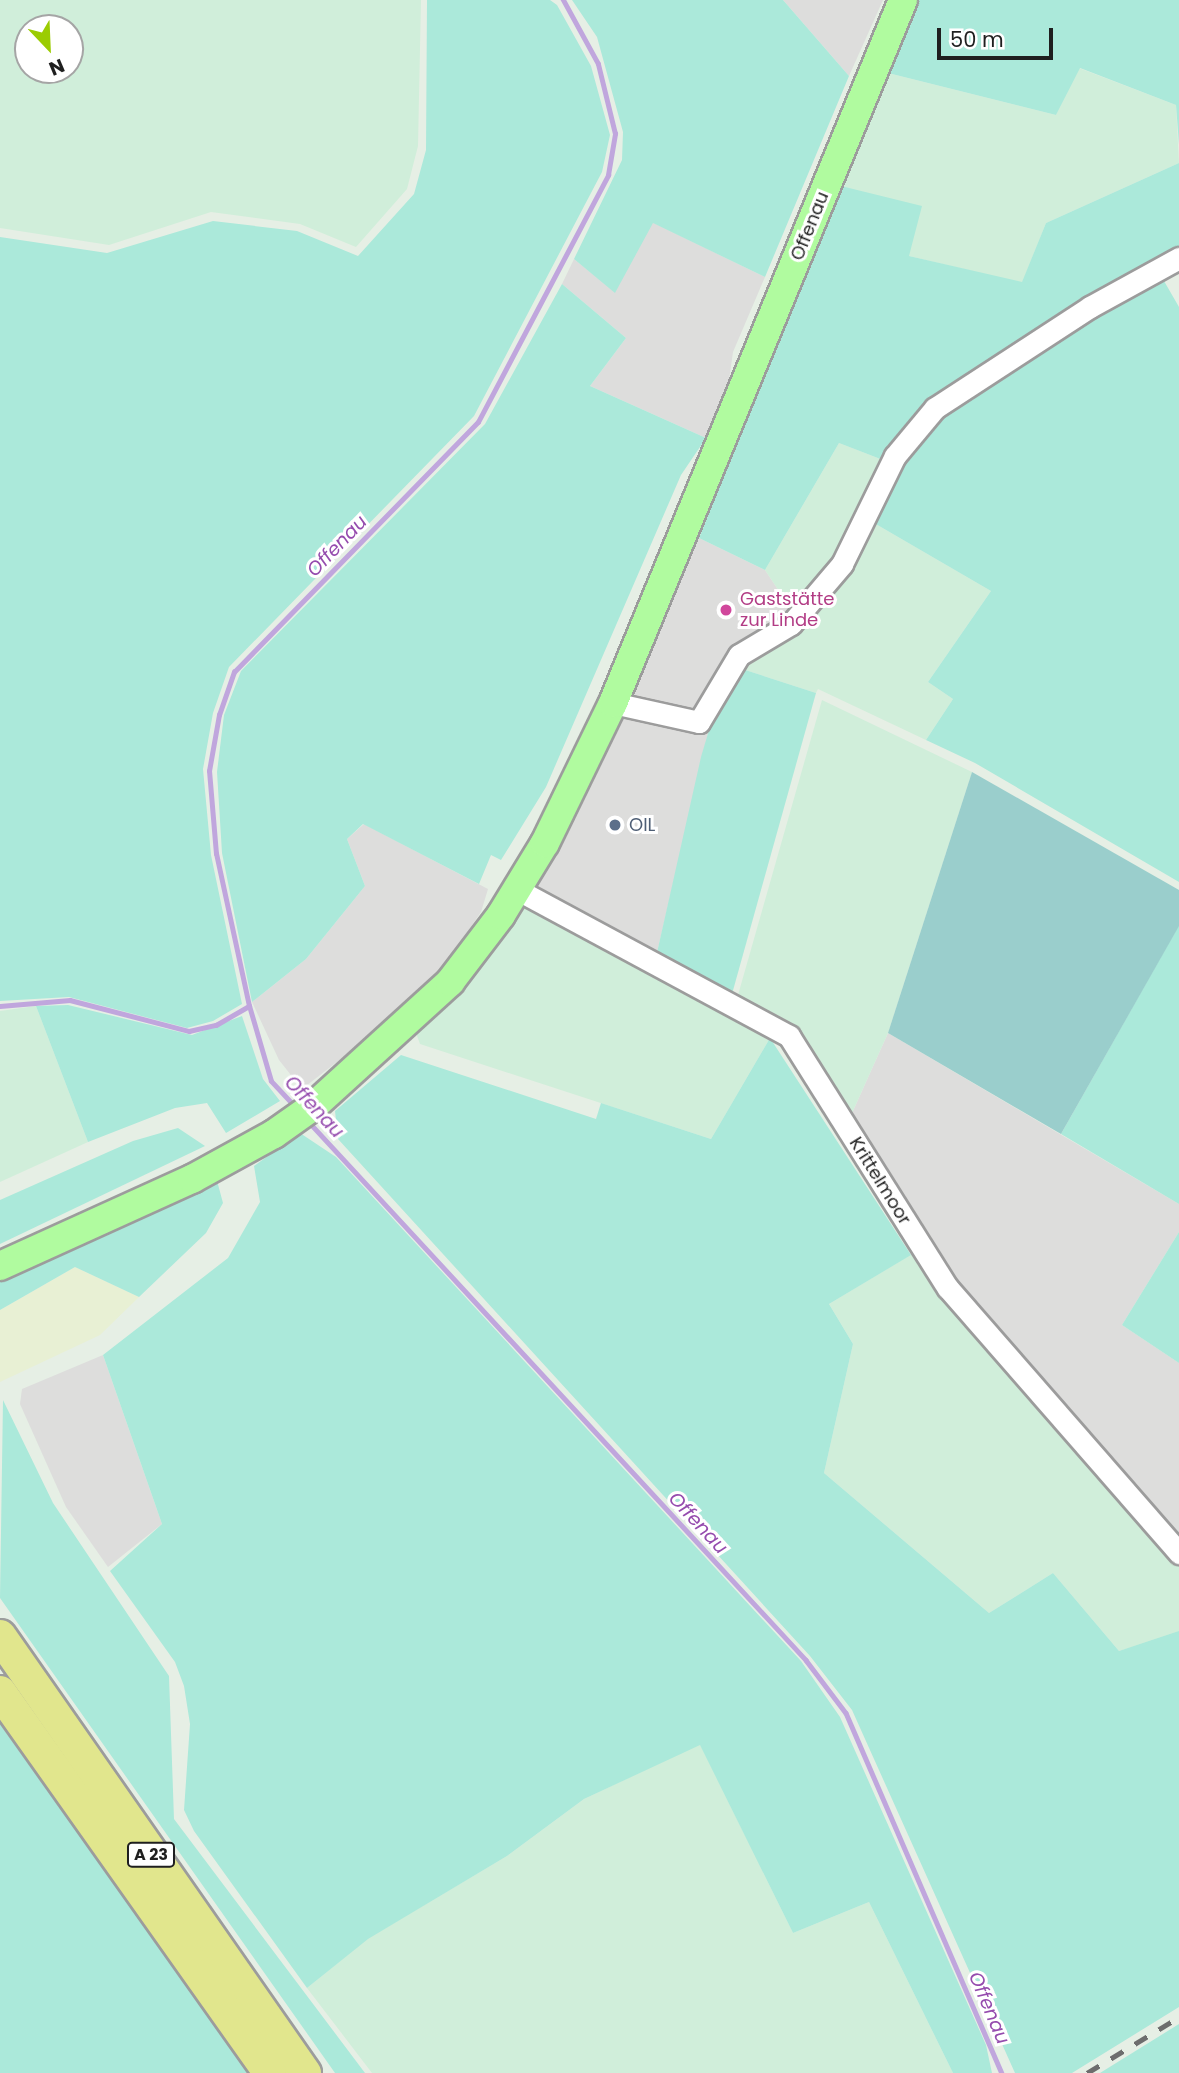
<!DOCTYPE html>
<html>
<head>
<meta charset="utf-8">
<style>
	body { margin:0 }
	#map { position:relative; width:1179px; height:2073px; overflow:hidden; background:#e6efe5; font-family:Poppins,sans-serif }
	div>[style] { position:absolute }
	.residential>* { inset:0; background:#dddddc }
	.commercial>* { inset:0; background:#e8f0d4 }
	.farmland>* { inset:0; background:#d0eeda }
	.grass>* { inset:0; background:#abe9da }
	.forest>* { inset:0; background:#9acecc }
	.stream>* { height:4.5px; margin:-2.25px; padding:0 2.25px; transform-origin:2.25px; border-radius:2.25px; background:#c0a6dd }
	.roads { filter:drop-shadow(2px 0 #9c9c9c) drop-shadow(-2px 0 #9c9c9c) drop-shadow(0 2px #9c9c9c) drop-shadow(0 -2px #9c9c9c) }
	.minor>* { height:21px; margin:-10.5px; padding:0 10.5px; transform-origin:10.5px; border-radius:10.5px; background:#fff }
	.major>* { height:28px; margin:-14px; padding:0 14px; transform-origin:14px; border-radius:14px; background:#b0fb9f }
	.highway>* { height:32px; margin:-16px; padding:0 16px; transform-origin:16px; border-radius:16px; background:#e1e68d }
	.rail>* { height:4.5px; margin-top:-2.25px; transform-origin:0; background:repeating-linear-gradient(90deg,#6d6d6d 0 14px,transparent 0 28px) }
	.dots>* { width:19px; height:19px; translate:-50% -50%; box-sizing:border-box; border:4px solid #fff; border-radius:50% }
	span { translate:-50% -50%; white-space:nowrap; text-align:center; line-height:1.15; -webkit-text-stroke:6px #fff; paint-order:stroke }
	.shield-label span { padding:2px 5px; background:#fff; border:2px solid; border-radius:5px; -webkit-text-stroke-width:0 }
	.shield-label { font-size:16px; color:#1f1f1f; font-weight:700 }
	.street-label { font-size:18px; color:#1f1f1f }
	.hotel-label { font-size:18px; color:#b23c85 }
	.left { translate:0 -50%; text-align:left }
	.service-label { font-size:18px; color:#4e5e75 }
	.water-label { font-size:19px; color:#954cae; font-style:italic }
	.north { position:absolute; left:14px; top:14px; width:70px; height:70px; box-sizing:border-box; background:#fff; border:2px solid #a5a5a5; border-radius:50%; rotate:157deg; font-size:19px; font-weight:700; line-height:28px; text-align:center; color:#1f1f1f }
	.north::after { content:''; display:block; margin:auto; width:24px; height:32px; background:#9bcc02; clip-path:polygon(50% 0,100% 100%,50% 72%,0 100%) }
	.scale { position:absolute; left:937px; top:28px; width:116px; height:32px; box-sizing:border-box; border:4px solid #1f1f1f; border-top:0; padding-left:9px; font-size:21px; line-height:24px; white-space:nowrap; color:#1f1f1f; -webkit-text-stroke:5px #fff; paint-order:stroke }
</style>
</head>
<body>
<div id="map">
	<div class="residential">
		<i style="clip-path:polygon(783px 0,883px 0,849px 76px)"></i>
		<i style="clip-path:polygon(652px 222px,765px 277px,733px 352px,728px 387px,706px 438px,590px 386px,626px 338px,562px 284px,574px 259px,615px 292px)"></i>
		<i style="clip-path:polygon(699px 538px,765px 570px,793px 612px,696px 719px,629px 700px,656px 624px)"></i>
		<i style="clip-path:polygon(616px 717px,709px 729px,656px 957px,536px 890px,573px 818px)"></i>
		<i style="clip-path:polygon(364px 824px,488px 889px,481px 912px,452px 955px,395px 1017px,302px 1089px,279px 1060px,252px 1002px,306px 959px,365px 886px,347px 839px)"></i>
		<i style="clip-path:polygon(888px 1033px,1179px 1204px,1179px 1232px,1122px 1325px,1179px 1363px,1179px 1544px,952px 1285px,848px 1122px)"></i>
		<i style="clip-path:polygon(103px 1355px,162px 1524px,108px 1567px,66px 1507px,20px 1404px,22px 1389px)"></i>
	</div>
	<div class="commercial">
		<i style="clip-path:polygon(75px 1267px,139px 1297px,100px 1335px,0 1382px,0 1310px)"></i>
	</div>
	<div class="farmland">
		<i style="clip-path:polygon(evenodd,0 0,421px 0,418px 146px,407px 189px,356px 247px,300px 224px,211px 212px,109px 245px,0 228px,0 0,28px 28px,70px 28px,70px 70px,28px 70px,28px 28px)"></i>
		<i style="clip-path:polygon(1079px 68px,1176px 105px,1179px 163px,1046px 223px,1022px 283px,909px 256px,841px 186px,888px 73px,1056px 115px)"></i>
		<i style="clip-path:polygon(839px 443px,883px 460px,839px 557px,793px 612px,765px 570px)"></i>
		<i style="clip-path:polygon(874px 523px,991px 591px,928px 682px,953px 699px,926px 740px,818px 689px,816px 693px,739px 668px)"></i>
		<i style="clip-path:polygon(822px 700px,972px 772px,888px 1033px,848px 1122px,792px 1028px,738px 995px)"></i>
		<i style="clip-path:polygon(525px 906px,770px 1038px,711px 1139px,420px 1044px,416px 1033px,474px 976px)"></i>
		<i style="clip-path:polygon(36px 1006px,88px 1142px,0 1182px,0 1011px)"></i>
		<i style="clip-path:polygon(917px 1251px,943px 1292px,1179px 1564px,1179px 1631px,1175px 1635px,1119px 1651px,1053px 1573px,989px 1613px,824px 1473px,853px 1344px,829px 1304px)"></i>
		<i style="clip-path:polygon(700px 1744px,793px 1933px,869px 1902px,953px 2073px,372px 2073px,307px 1988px,367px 1939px,507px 1856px,584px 1799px)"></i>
	</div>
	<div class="grass">
		<i style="clip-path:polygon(427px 0,550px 0,557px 5px,591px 66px,610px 135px,602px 172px,474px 416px,229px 667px,213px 713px,203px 769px,211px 855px,242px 1004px,213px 1021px,187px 1028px,69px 997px,0 1001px,0 237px,107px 253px,213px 221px,297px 231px,358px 256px,414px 194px,426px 150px)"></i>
		<i style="clip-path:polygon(572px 0,783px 0,849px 76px,765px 277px,653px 223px,615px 293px,574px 259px,622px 160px,623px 132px,597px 37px)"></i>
		<i style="clip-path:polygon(918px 0,1179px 0,1179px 145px,1176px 105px,1080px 68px,1056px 115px,888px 73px)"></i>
		<i style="clip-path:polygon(1179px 163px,1179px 248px,1083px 302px,927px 401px,883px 460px,839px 443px,765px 570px,699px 538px,841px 186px,922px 206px,909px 256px,1022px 282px,1046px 223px)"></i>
		<i style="clip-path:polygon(1164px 281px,1179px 307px,1179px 882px,975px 763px,926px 740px,953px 699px,928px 682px,991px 591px,874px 523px,904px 460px,941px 413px,1093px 319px)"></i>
		<i style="clip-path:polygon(562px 284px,626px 338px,590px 386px,706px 438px,681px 475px,546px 787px,501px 860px,491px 855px,479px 884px,363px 824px,347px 839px,365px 886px,306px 959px,252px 1002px,222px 853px,217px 772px,224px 715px,241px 671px,485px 424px)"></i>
		<i style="clip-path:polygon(739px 668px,816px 693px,732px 994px,656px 957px,701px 757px,714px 713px)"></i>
		<i style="clip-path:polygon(1179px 925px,1179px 1204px,1061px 1134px)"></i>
		<i style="clip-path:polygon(68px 1005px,192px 1035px,242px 1016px,263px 1079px,280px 1101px,226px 1133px,207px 1103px,175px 1108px,88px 1142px,36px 1006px)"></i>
		<i style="clip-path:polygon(770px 1038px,911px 1255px,829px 1304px,853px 1344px,824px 1473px,989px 1613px,1053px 1573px,1119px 1651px,1179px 1631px,1179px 2007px,1072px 2073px,1015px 2073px,852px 1710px,810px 1656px,338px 1139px,335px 1111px,401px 1055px,596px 1119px,601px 1103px,711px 1139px)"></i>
		<i style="clip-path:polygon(178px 1128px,205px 1146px,0 1244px,0 1200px,133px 1141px)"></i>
		<i style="clip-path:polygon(300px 1133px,336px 1157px,801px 1661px,840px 1717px,986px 2045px,992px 2073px,953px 2073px,869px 1902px,793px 1933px,700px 1745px,584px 1799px,507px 1856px,368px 1939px,307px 1988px,194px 1831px,184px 1810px,190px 1724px,184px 1686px,175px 1662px,110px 1571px,162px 1524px,103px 1355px,228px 1258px,260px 1202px,254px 1166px)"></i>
		<i style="clip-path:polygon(216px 1177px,223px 1203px,206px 1233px,139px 1297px,75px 1267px,0 1310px,0 1277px)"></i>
		<i style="clip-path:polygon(1179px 1232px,1179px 1363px,1122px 1325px)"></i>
		<i style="clip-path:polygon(3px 1400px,53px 1503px,169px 1676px,174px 1819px,365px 2073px,335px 2073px,0 1598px)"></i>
		<i style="clip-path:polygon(0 1724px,209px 2017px,252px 2073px,0 2073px)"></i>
		<i style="clip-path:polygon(1179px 2024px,1179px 2073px,1100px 2073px)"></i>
	</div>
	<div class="forest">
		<i style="clip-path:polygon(972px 772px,1179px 890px,1179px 926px,1061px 1134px,888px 1033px)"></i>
	</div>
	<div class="stream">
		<i style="left:0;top:1006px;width:70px;rotate:-4.9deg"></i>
		<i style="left:70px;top:1000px;width:123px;rotate:14.6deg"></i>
		<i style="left:189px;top:1031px;width:28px;rotate:-13deg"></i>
		<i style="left:216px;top:1025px;width:38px;rotate:-30deg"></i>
		<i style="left:295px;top:1107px;width:35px;rotate:-133deg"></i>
		<i style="left:271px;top:1081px;width:78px;rotate:-106.3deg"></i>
		<i style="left:249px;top:1006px;width:156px;rotate:-102.2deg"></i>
		<i style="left:216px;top:854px;width:83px;rotate:-94.8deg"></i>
		<i style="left:209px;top:771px;width:57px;rotate:-79.9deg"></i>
		<i style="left:219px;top:715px;width:46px;rotate:-70.8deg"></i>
		<i style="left:234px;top:672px;width:349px;rotate:-45.7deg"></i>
		<i style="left:478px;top:422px;width:279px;rotate:-62.2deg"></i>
		<i style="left:608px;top:175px;width:42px;rotate:-80.3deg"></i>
		<i style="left:615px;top:134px;width:72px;rotate:-103.7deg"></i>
		<i style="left:598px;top:64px;width:73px;rotate:-118.7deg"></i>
		<i style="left:308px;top:1121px;width:734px;rotate:47.26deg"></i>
		<i style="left:806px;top:1660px;width:66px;rotate:53deg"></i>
		<i style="left:846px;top:1713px;width:392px;rotate:66.6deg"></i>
	</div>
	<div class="roads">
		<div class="minor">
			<i style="left:613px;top:703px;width:88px;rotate:12.5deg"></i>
			<i style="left:699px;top:722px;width:78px;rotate:-59.2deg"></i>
			<i style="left:739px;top:655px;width:61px;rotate:-30.8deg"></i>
			<i style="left:791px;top:624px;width:79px;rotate:-49.6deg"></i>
			<i style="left:842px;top:564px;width:120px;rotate:-63.9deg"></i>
			<i style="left:895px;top:456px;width:62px;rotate:-50.2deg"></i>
			<i style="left:935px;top:408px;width:185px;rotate:-33.1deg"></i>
			<i style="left:1090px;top:307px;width:102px;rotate:-28.8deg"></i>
			<i style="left:518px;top:890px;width:308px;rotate:28.3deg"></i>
			<i style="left:789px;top:1036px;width:298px;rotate:57.8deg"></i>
			<i style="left:948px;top:1288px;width:352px;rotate:48.9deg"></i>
		</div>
		<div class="major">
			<i style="left:0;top:1266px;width:211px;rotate:-24.4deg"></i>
			<i style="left:192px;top:1179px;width:94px;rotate:-28.8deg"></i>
			<i style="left:274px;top:1134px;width:50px;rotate:-35.3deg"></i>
			<i style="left:315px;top:1105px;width:183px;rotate:-42.3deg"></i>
			<i style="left:450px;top:982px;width:84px;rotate:-52.7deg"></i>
			<i style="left:501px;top:915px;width:84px;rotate:-58.6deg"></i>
			<i style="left:545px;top:843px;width:156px;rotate:-64.1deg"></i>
			<i style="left:613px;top:703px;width:760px;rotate:-67.58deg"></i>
		</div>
		<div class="highway">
			<i style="left:0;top:1636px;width:533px;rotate:55.09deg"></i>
			<i style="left:0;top:1692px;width:467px;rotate:54.7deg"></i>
		</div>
	</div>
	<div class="rail">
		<i style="left:1087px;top:2073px;width:108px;rotate:-31.3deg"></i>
	</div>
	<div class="dots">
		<i style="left:726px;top:610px;background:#d1479c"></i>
		<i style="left:615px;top:825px;background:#5c6f8a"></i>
	</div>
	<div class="shield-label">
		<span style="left:151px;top:1855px">A 23</span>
	</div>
	<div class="street-label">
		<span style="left:810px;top:226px;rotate:-68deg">Offenau</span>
		<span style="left:880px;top:1181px;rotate:58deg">Krittelmoor</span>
	</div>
	<div class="hotel-label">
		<span class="left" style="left:740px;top:610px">Gaststätte<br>zur Linde</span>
	</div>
	<div class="service-label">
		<span class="left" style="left:629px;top:825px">OIL</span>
	</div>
	<div class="water-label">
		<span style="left:337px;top:546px;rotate:-46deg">Offenau</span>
		<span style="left:314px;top:1107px;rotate:47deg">Offenau</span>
		<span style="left:698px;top:1523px;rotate:47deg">Offenau</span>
		<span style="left:989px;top:2008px;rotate:67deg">Offenau</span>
	</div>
	<div class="north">N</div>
	<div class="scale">50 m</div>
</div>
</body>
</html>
